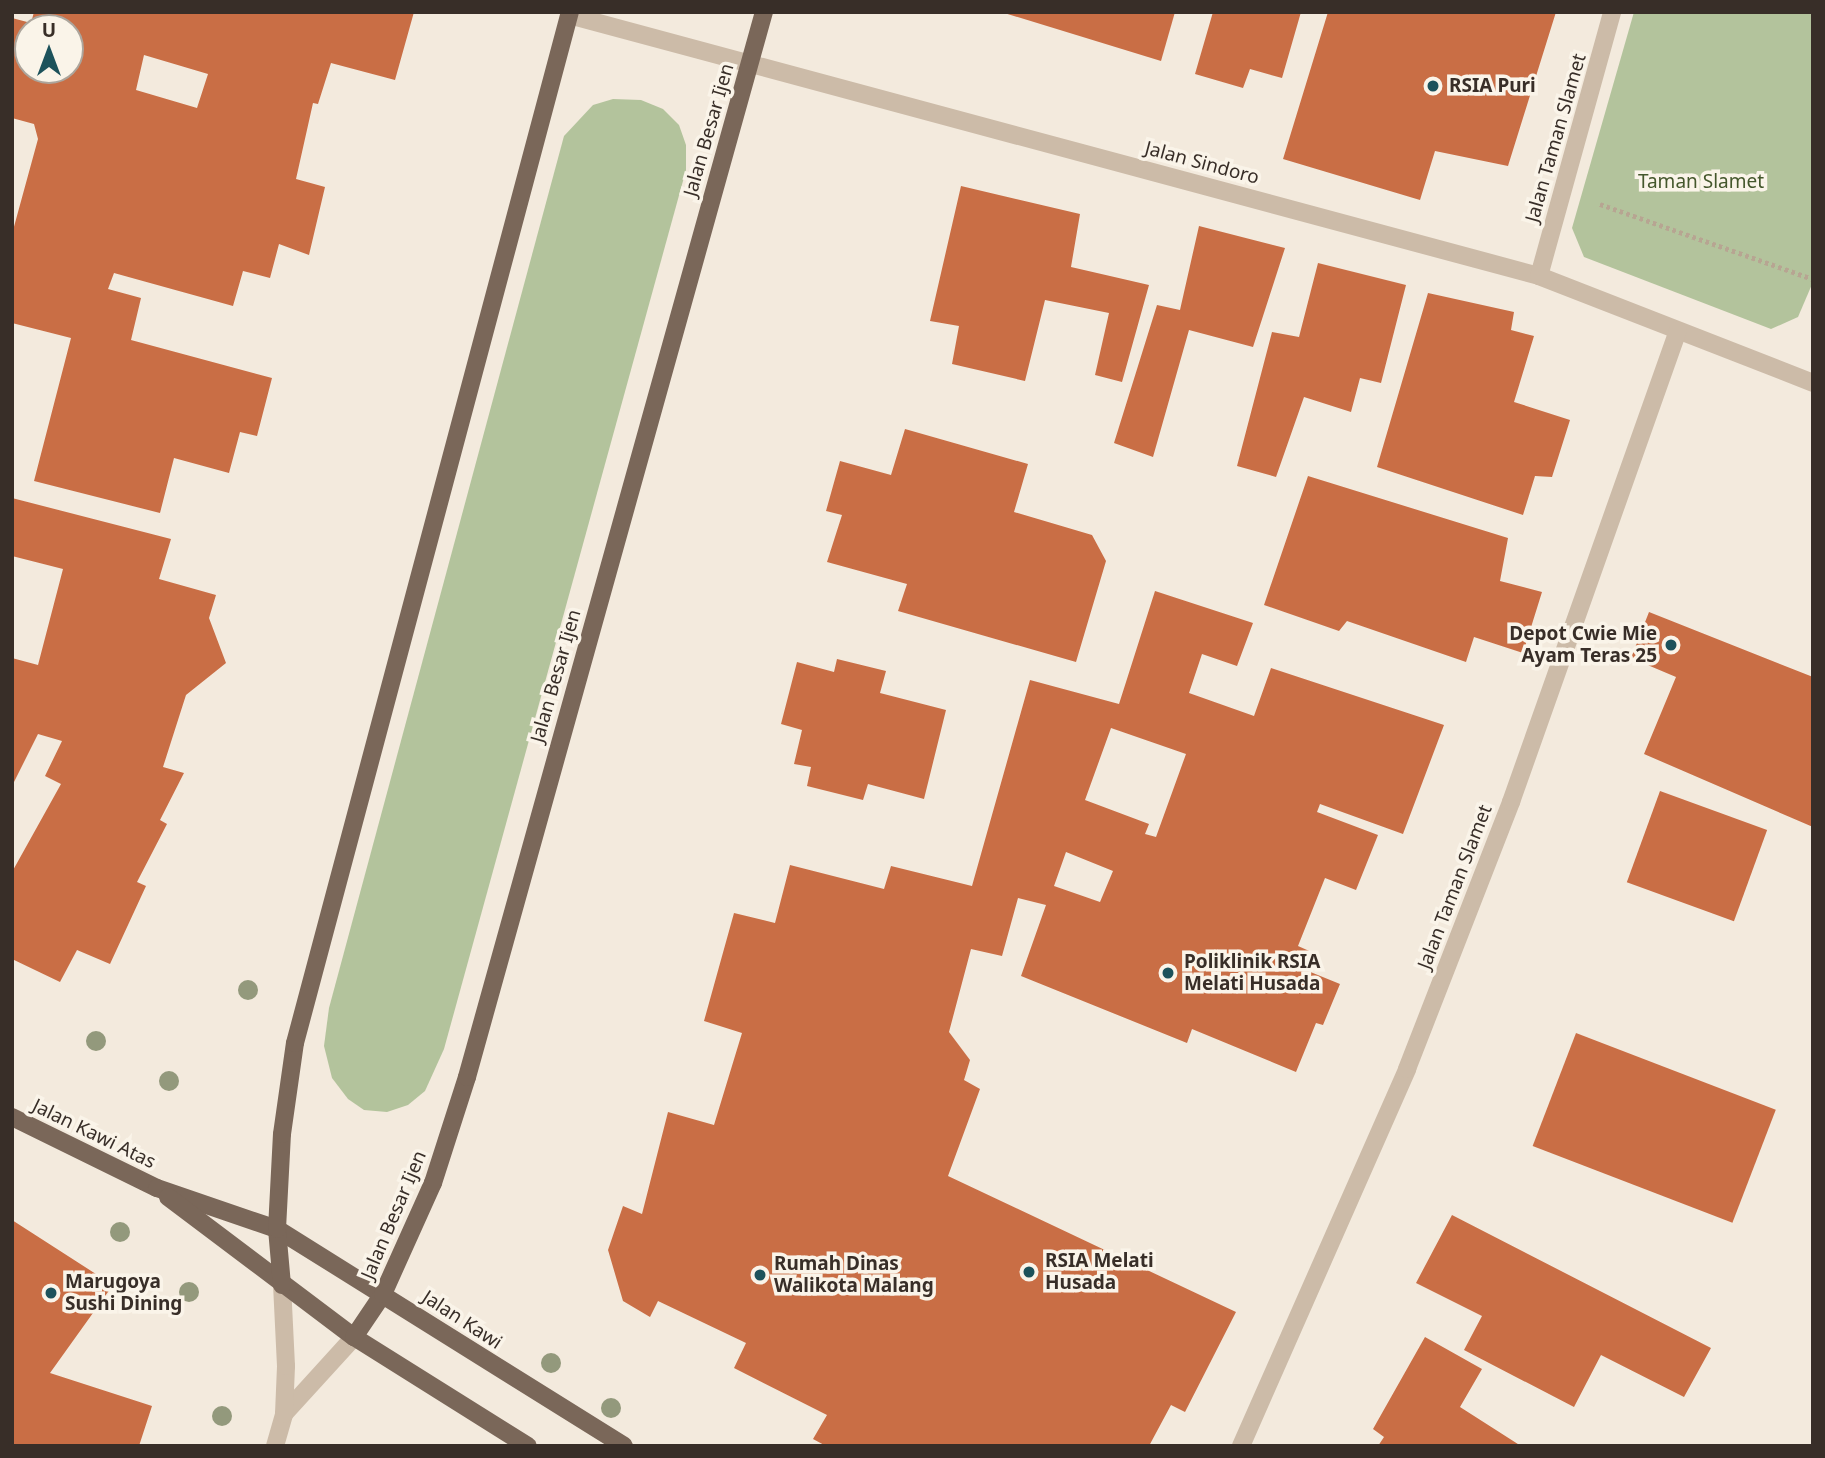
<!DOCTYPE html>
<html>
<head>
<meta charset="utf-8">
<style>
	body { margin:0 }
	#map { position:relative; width:1825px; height:1458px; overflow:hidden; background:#f3eadd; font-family:"Noto Sans",sans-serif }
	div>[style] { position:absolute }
	.green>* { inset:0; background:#b3c39c }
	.building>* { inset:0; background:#c96e45; transform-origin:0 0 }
	.path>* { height:4.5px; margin-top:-2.25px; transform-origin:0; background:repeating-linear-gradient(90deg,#b7a592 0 3.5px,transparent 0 7px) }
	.minor>* { height:18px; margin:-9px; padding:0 9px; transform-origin:9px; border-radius:9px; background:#ccbba8 }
	.tertiary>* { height:18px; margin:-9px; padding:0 9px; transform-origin:9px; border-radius:9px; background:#ccbba8 }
	.primary>* { height:18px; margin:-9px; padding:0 9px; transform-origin:9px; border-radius:9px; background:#7a6759 }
	.trees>* { width:20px; height:20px; margin:-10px; border-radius:50%; background:#93997c }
	.dots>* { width:19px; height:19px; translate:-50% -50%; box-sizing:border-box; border:4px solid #faf4e9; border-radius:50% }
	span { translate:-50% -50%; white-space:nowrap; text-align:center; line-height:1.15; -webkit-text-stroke:7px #faf4e9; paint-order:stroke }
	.poi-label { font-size:19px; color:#382e28; font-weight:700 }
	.left { translate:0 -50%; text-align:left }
	.right { translate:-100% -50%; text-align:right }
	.street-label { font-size:19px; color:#382e28 }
	.park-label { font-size:19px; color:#44572c }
	.frame { position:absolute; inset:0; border:14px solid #382e28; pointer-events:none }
	.north { position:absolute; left:14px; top:14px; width:70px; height:70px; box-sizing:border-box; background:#faf4e9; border:2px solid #aca59c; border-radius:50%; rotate:0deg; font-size:19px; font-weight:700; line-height:28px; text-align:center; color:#382e28 }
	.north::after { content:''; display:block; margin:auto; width:24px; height:32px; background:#1d525b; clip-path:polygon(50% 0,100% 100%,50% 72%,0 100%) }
</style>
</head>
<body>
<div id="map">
	<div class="green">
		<i style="clip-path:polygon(1634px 12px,1813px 12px,1813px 282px,1798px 317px,1771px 329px,1584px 257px,1572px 228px)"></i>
		<i style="clip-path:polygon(613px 99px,641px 100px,663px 109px,679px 125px,686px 145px,686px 170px,444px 1049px,425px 1091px,408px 1105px,387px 1112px,364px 1110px,348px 1099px,332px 1078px,324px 1046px,329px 1008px,564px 136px,593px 105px)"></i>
	</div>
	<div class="building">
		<i style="clip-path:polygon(evenodd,34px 12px,414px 12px,395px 80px,331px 63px,318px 104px,313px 103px,296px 179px,325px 187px,309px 255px,279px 244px,270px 278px,243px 271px,233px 306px,114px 273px,108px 289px,141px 298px,131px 340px,272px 378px,257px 436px,240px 432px,229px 473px,174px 458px,160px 513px,34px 481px,71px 338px,12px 323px,12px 234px,38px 139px,34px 124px,12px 118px,12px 18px,31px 23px,34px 12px,28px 28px,70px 28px,70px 70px,28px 70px,28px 28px,34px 12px,144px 55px,208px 74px,197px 108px,136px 90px,144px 55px)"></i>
		<i style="clip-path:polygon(1001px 12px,1175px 12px,1161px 61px)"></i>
		<i style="clip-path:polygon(1213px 12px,1301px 12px,1282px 78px,1250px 69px,1243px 88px,1195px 74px)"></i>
		<i style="clip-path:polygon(1328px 12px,1556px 12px,1508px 166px,1435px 151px,1420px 200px,1283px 159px)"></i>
		<i style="clip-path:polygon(961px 186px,1080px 214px,1071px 267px,1149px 285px,1122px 382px,1095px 375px,1109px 313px,1045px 300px,1025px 381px,952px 364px,959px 326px,930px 321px)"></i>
		<i style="clip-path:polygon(1199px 226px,1285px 248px,1253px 347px,1189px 330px,1153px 457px,1114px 443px,1157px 305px,1180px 310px)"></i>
		<i style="clip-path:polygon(1318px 263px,1406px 285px,1381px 383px,1360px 378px,1351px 412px,1304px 397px,1276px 477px,1237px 466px,1272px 332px,1299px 337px)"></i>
		<i style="clip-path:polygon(1428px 293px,1514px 312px,1511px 330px,1534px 336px,1514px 402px,1570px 420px,1552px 477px,1535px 476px,1523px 515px,1377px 467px)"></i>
		<i style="clip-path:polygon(905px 429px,1028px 464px,1014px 512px,1092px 535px,1106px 561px,1076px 662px,898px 611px,907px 584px,827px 562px,842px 515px,826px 511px,840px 461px,891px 475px)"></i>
		<i style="clip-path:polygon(1308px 476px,1508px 538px,1500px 581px,1542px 592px,1523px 653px,1474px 637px,1466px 662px,1347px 621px,1339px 631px,1264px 605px)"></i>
		<i style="clip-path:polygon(12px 498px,171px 539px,159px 579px,216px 595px,209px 618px,226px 663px,186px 695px,163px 767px,184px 773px,160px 820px,167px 824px,137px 882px,146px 886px,110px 964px,77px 950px,60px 982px,12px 959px,12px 872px,61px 784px,45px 776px,62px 741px,38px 734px,12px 786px,12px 658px,38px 665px,63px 569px,12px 556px)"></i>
		<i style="clip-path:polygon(evenodd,1155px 591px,1253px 623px,1237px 666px,1202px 654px,1189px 693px,1254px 716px,1271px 668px,1444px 725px,1403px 834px,1320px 804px,1317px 812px,1378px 835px,1356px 890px,1325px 878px,1298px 946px,1316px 954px,1308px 971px,1340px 984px,1323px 1025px,1316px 1023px,1296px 1072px,1192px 1029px,1187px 1043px,1021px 976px,1046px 905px,1018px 898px,1002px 956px,971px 949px,949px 1032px,970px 1060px,964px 1080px,980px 1089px,948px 1176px,1236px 1312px,1185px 1412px,1171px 1405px,1149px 1446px,826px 1446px,813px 1439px,827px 1415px,734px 1368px,746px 1343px,658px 1301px,650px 1317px,623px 1301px,608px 1250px,623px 1206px,642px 1214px,668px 1112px,714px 1125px,742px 1033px,704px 1021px,734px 913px,775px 923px,790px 865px,884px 889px,891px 866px,972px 886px,1030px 680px,1119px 704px,1155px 591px,1111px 728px,1186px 754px,1156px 837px,1145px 834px,1149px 824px,1085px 800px,1111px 728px,1155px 591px,1066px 852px,1113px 871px,1100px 902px,1054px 886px,1066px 852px)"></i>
		<i style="clip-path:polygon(1649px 612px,1813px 677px,1813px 827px,1644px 754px,1676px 677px,1631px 658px)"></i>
		<i style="clip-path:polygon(837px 659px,886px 671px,880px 693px,946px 710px,924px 799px,868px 784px,863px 800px,807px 786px,811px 767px,794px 764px,802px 730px,781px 724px,797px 662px,834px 672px)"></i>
		<i style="left:1660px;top:791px;width:114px;height:97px;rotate:20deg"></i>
		<i style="left:1576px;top:1033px;width:214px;height:121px;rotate:21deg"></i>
		<i style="clip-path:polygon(1452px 1215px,1711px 1348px,1684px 1397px,1601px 1355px,1574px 1407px,1464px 1350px,1482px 1316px,1416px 1283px)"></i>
		<i style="clip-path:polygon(12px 1220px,113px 1285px,50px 1373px,152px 1406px,139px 1446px,12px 1446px)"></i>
		<i style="clip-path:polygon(1425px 1337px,1482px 1369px,1460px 1407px,1521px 1446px,1378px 1446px,1384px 1437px,1373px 1429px)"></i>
	</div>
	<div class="path">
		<i style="left:1600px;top:204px;width:226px;rotate:19.4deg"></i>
	</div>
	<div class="minor">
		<i style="left:569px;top:15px;width:1005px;rotate:15.06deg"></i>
		<i style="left:1539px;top:276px;width:294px;rotate:21.3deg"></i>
		<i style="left:1539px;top:276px;width:274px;rotate:-74.5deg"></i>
		<i style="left:1241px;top:1446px;width:412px;rotate:-66.2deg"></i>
		<i style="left:1407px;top:1069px;width:287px;rotate:-68.7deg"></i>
		<i style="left:1511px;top:802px;width:500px;rotate:-70.5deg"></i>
	</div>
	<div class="tertiary">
		<i style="left:284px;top:1414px;width:104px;rotate:-47.7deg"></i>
		<i style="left:275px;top:1446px;width:33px;rotate:-74deg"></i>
		<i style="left:284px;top:1414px;width:48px;rotate:-87.6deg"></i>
		<i style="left:286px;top:1366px;width:81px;rotate:-92.8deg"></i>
	</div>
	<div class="primary">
		<i style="left:12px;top:1117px;width:161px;rotate:26.1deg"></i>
		<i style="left:157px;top:1188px;width:127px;rotate:18.9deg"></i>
		<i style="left:277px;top:1229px;width:409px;rotate:32deg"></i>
		<i style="left:168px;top:1197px;width:233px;rotate:37deg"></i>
		<i style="left:354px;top:1337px;width:205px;rotate:32.1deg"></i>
		<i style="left:282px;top:1285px;width:56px;rotate:-95.1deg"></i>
		<i style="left:277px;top:1229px;width:95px;rotate:-87deg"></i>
		<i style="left:282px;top:1134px;width:92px;rotate:-81.9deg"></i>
		<i style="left:295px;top:1043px;width:1067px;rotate:-75.07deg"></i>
		<i style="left:354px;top:1337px;width:52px;rotate:-56deg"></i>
		<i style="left:383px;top:1294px;width:122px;rotate:-65.8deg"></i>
		<i style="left:433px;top:1183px;width:111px;rotate:-72.2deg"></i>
		<i style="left:467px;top:1077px;width:1106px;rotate:-74.42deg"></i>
	</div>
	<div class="trees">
		<i style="left:248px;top:990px"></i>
		<i style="left:96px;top:1041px"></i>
		<i style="left:169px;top:1081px"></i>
		<i style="left:120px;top:1232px"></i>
		<i style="left:189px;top:1292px"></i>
		<i style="left:551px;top:1363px"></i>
		<i style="left:611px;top:1408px"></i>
		<i style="left:222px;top:1416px"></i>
	</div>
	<div class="dots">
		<i style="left:1433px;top:86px;background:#1d525b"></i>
		<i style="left:1671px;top:645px;background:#1d525b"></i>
		<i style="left:1168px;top:973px;background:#1d525b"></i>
		<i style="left:1029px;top:1272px;background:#1d525b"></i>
		<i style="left:760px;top:1275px;background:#1d525b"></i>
		<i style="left:51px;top:1293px;background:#1d525b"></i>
	</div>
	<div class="poi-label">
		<span class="left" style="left:1449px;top:86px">RSIA Puri</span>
		<span class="right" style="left:1657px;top:645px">Depot Cwie Mie<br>Ayam Teras 25</span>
		<span class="left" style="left:1184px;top:973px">Poliklinik RSIA<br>Melati Husada</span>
		<span class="left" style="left:1045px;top:1272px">RSIA Melati<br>Husada</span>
		<span class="left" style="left:774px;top:1275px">Rumah Dinas<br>Walikota Malang</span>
		<span class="left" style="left:65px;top:1293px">Marugoya<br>Sushi Dining</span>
	</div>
	<div class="street-label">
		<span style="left:709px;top:130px;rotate:-74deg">Jalan Besar Ijen</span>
		<span style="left:1556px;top:138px;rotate:-74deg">Jalan Taman Slamet</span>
		<span style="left:1202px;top:163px;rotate:15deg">Jalan Sindoro</span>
		<span style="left:556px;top:676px;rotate:-74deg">Jalan Besar Ijen</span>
		<span style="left:1455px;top:887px;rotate:-69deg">Jalan Taman Slamet</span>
		<span style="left:94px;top:1134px;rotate:26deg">Jalan Kawi Atas</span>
		<span style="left:394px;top:1215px;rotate:-67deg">Jalan Besar Ijen</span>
		<span style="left:462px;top:1320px;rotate:33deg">Jalan Kawi</span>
	</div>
	<div class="park-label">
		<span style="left:1701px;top:182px">Taman Slamet</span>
	</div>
	<div class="frame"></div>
	<div class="north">U</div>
</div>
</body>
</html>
